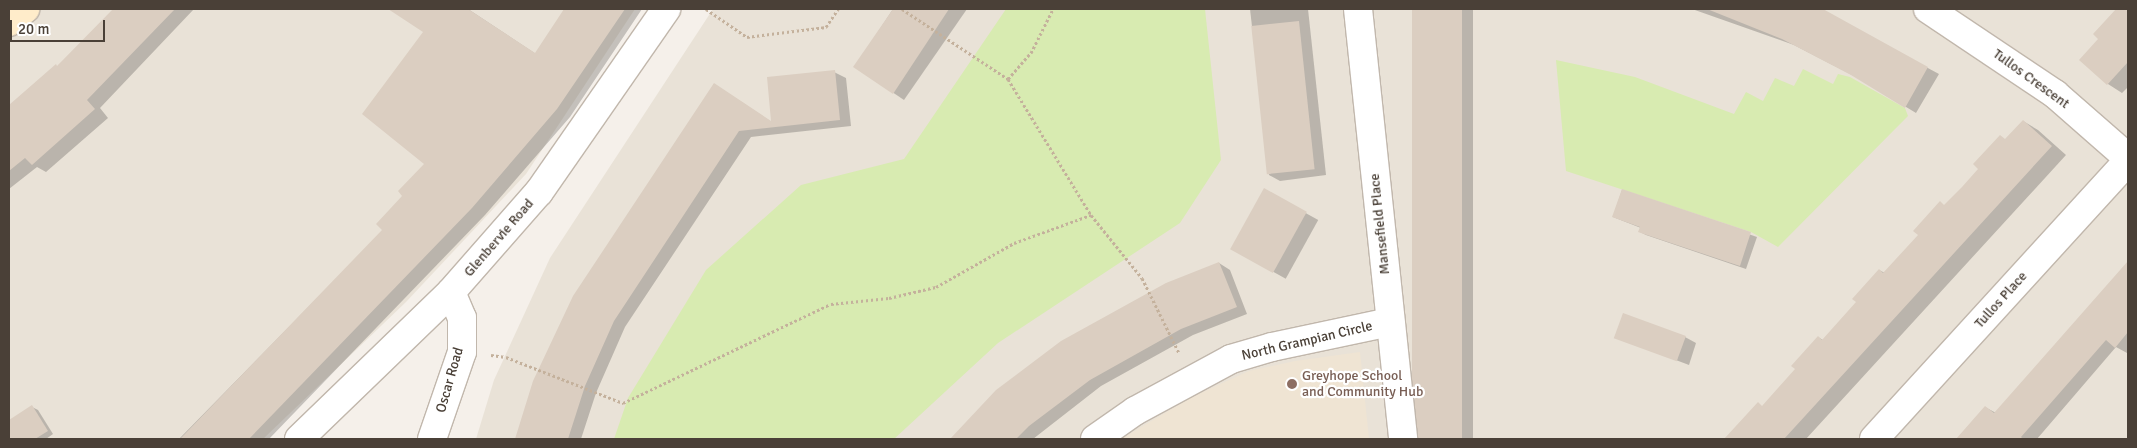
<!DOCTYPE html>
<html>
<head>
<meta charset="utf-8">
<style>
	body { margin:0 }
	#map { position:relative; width:2137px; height:448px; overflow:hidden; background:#f5f0ea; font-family:Signika,sans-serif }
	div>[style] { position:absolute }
	.residential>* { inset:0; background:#e9e2d7 }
	.education>* { inset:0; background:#efe4d3 }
	.green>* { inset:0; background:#d8ebb1 }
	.shadow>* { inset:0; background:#0003; transform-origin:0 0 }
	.building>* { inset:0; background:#dbcec1; transform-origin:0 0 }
	.path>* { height:3px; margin-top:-1.5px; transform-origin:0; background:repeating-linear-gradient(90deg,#c4b19c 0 2.5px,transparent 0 5px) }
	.roads { filter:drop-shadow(1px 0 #c1b7ac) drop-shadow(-1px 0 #c1b7ac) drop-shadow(0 1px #c1b7ac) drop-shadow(0 -1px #c1b7ac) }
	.street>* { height:28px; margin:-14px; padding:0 14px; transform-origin:14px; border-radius:14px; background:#fff }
	.secondary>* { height:28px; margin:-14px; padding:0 14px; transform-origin:14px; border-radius:14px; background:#ffecca }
	.dots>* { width:14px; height:14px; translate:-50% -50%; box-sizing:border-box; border:2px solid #fff; border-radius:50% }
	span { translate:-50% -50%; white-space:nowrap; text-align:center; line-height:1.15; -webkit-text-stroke:4.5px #fff; paint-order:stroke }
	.street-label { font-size:14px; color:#4a4037 }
	.education-label { font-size:14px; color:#785e54 }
	.left { translate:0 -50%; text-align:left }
	.frame { position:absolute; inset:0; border:10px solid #4a4037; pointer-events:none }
	.scale { position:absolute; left:10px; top:20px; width:95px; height:22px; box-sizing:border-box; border:2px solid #4a4037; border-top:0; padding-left:6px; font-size:15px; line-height:18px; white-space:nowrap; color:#4a4037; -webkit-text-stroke:4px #fff; paint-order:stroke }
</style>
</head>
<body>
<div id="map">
	<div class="residential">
		<i style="clip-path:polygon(9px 9px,635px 9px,526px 174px,406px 302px,263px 439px,9px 439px)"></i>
		<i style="clip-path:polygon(713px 9px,2128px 9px,2128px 439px,476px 439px,494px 380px,550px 258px)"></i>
	</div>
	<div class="education">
		<i style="clip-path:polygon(1360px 352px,1369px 439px,1121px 439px,1192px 397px,1249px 371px,1295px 361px)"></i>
	</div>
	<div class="green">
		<i style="clip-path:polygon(1006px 9px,1205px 9px,1221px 160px,1180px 223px,998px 343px,894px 439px,614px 439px,628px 398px,706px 270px,801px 185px,904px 159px)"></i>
		<i style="clip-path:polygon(1556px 60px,1635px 77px,1734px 114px,1746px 92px,1763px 101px,1775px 78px,1794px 86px,1803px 69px,1833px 84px,1838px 74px,1850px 77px,1905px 108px,1908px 116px,1778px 247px,1751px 232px,1566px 171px)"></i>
	</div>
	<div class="shadow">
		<i style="clip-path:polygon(115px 9px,194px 9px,100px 108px,108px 118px,46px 172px,37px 167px,9px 189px,9px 109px,56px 66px,58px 67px)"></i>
		<i style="clip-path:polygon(419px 9px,468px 9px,536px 54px,565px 9px,642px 9px,570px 117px,485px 215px,269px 439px,179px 439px,384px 230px,426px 164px,425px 32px,410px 22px)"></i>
		<i style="clip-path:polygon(893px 9px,967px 9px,904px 100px,855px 67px)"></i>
		<i style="clip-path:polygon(1250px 9px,1308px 9px,1326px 175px,1280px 181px,1269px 175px)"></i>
		<i style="left:1414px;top:9px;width:59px;height:432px"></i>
		<i style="clip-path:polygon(1692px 9px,1818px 9px,1939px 74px,1916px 113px,1860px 79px,1794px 45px)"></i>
		<i style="clip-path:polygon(2118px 9px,2128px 9px,2128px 87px,2122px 93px,2108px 84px,2099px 39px,2094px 34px)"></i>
		<i style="clip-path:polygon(834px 72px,846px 78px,851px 126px,751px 137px,625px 327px,596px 393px,581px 439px,516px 439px,535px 381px,714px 84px,773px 123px)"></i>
		<i style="clip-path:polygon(2023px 121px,2038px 130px,2066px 155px,1806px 439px,1734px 439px,1797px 369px,1818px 337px,1823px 340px,1858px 302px,1879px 270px,1885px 273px)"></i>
		<i style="left:1264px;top:190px;width:62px;height:67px;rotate:29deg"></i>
		<i style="clip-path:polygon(1622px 190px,1757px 237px,1746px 269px,1646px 235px,1640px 232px,1641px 228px,1613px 217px)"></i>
		<i style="clip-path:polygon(1219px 263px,1230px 270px,1247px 314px,1193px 335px,1101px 386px,1033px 439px,951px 439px,997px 391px)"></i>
		<i style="clip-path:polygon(2128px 263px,2127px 353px,2116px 347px,2037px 439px,1957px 439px,1985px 407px,1996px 413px)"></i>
		<i style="clip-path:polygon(1615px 337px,1685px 337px,1696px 343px,1689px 365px)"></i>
		<i style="clip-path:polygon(32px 407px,38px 410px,53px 434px,46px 439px,9px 439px,9px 421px)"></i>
	</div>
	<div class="building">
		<i style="clip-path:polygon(113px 9px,175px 9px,87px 100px,95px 109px,32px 165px,25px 158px,9px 171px,9px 105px,56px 64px,57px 66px)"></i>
		<i style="clip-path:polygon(388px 9px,468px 9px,535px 53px,564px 9px,625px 9px,557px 109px,472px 208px,249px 439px,180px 439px,382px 230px,376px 224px,402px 196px,398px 191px,424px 164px,362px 114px,423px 32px)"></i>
		<i style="clip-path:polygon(893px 9px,949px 9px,893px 94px,853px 67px)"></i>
		<i style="left:1412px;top:9px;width:50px;height:433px"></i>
		<i style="clip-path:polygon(1707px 9px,1823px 9px,1928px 67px,1905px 108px,1851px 75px,1782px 39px)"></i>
		<i style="clip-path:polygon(2116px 9px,2128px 9px,2128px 62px,2107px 85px,2079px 60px,2098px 39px,2093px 34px)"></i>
		<i style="left:1299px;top:21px;width:149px;height:48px;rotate:84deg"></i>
		<i style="clip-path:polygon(835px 70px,840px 120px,739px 131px,614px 321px,585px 386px,568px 439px,515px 439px,533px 381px,573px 296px,714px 83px,771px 121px,767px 77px)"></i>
		<i style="clip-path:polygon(2023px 120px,2052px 146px,1784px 439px,1724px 439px,1758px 402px,1762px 406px,1795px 369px,1791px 366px,1818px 336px,1822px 340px,1856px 302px,1852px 299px,1879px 269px,1883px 273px,1918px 235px,1913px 231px,1940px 201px,1944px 205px,1962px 187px,1978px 169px,1973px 164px,2000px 135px,2005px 139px)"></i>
		<i style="left:1264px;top:188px;width:49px;height:70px;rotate:29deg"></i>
		<i style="clip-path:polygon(1622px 189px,1751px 232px,1740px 266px,1638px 232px,1640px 227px,1612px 217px)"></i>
		<i style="clip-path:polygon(2128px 261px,2128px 332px,2115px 348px,2106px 340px,2021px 437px,2023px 439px,1956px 439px,1985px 406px,1994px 413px)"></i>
		<i style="clip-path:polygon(1219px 262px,1237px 307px,1181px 329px,1090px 380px,1029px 426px,1016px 439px,950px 439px,996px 390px,1061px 341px,1166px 283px)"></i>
		<i style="left:1623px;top:313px;width:67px;height:27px;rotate:20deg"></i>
		<i style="clip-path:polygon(32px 405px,48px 431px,35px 439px,9px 439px,9px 420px)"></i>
	</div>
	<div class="path">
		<i style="left:706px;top:9px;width:50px;rotate:34.3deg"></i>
		<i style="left:747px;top:37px;width:80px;rotate:-7.2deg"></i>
		<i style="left:826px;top:27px;width:22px;rotate:-56deg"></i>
		<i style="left:902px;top:9px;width:127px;rotate:33.4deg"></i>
		<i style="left:1008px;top:79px;width:159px;rotate:58.6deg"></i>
		<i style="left:1091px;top:215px;width:81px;rotate:51deg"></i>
		<i style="left:1142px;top:278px;width:84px;rotate:63.7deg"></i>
		<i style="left:1008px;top:79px;width:35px;rotate:-49deg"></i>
		<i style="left:1031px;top:53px;width:49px;rotate:-63.4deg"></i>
		<i style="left:491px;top:355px;width:15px;rotate:8deg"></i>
		<i style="left:506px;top:357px;width:126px;rotate:21.5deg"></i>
		<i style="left:623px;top:403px;width:230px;rotate:-25.5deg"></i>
		<i style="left:831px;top:304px;width:58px;rotate:-5.9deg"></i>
		<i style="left:889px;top:298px;width:48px;rotate:-13.2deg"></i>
		<i style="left:936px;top:287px;width:90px;rotate:-29.4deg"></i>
		<i style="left:1014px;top:243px;width:82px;rotate:-20deg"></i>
	</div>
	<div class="roads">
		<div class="street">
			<i style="left:1358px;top:9px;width:432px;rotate:84deg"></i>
			<i style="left:1928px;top:9px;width:153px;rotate:33.8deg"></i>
			<i style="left:2055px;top:94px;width:97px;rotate:41.2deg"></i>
			<i style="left:299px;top:439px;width:211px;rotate:-44deg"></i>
			<i style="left:451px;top:292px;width:133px;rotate:-48.7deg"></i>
			<i style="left:539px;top:192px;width:223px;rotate:-55.2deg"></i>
			<i style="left:432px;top:439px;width:92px;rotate:-71deg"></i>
			<i style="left:462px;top:352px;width:34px;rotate:-90deg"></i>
			<i style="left:462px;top:318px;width:28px;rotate:-113deg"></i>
			<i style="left:1095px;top:439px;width:49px;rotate:-35deg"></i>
			<i style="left:1135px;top:411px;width:109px;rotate:-28.4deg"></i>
			<i style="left:1231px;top:359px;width:43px;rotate:-16.3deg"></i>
			<i style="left:1272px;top:347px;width:121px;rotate:-12deg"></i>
			<i style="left:1874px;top:439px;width:377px;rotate:-47.6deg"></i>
		</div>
		<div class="secondary">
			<i style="left:9px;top:22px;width:21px;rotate:-39deg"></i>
		</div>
	</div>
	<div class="dots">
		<i style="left:1292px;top:384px;background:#8d6e63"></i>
	</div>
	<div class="street-label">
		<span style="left:2031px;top:79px;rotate:36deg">Tullos Crescent</span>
		<span style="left:1380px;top:224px;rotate:-96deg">Mansefield Place</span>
		<span style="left:499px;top:238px;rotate:-49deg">Glenbervie Road</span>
		<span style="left:2001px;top:300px;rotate:-48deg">Tullos Place</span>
		<span style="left:1307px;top:341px;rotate:-13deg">North Grampian Circle</span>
		<span style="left:450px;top:380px;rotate:-74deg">Oscar Road</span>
	</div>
	<div class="education-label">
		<span class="left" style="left:1302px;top:384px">Greyhope School<br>and Community Hub</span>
	</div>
	<div class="frame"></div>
	<div class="scale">20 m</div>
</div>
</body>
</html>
